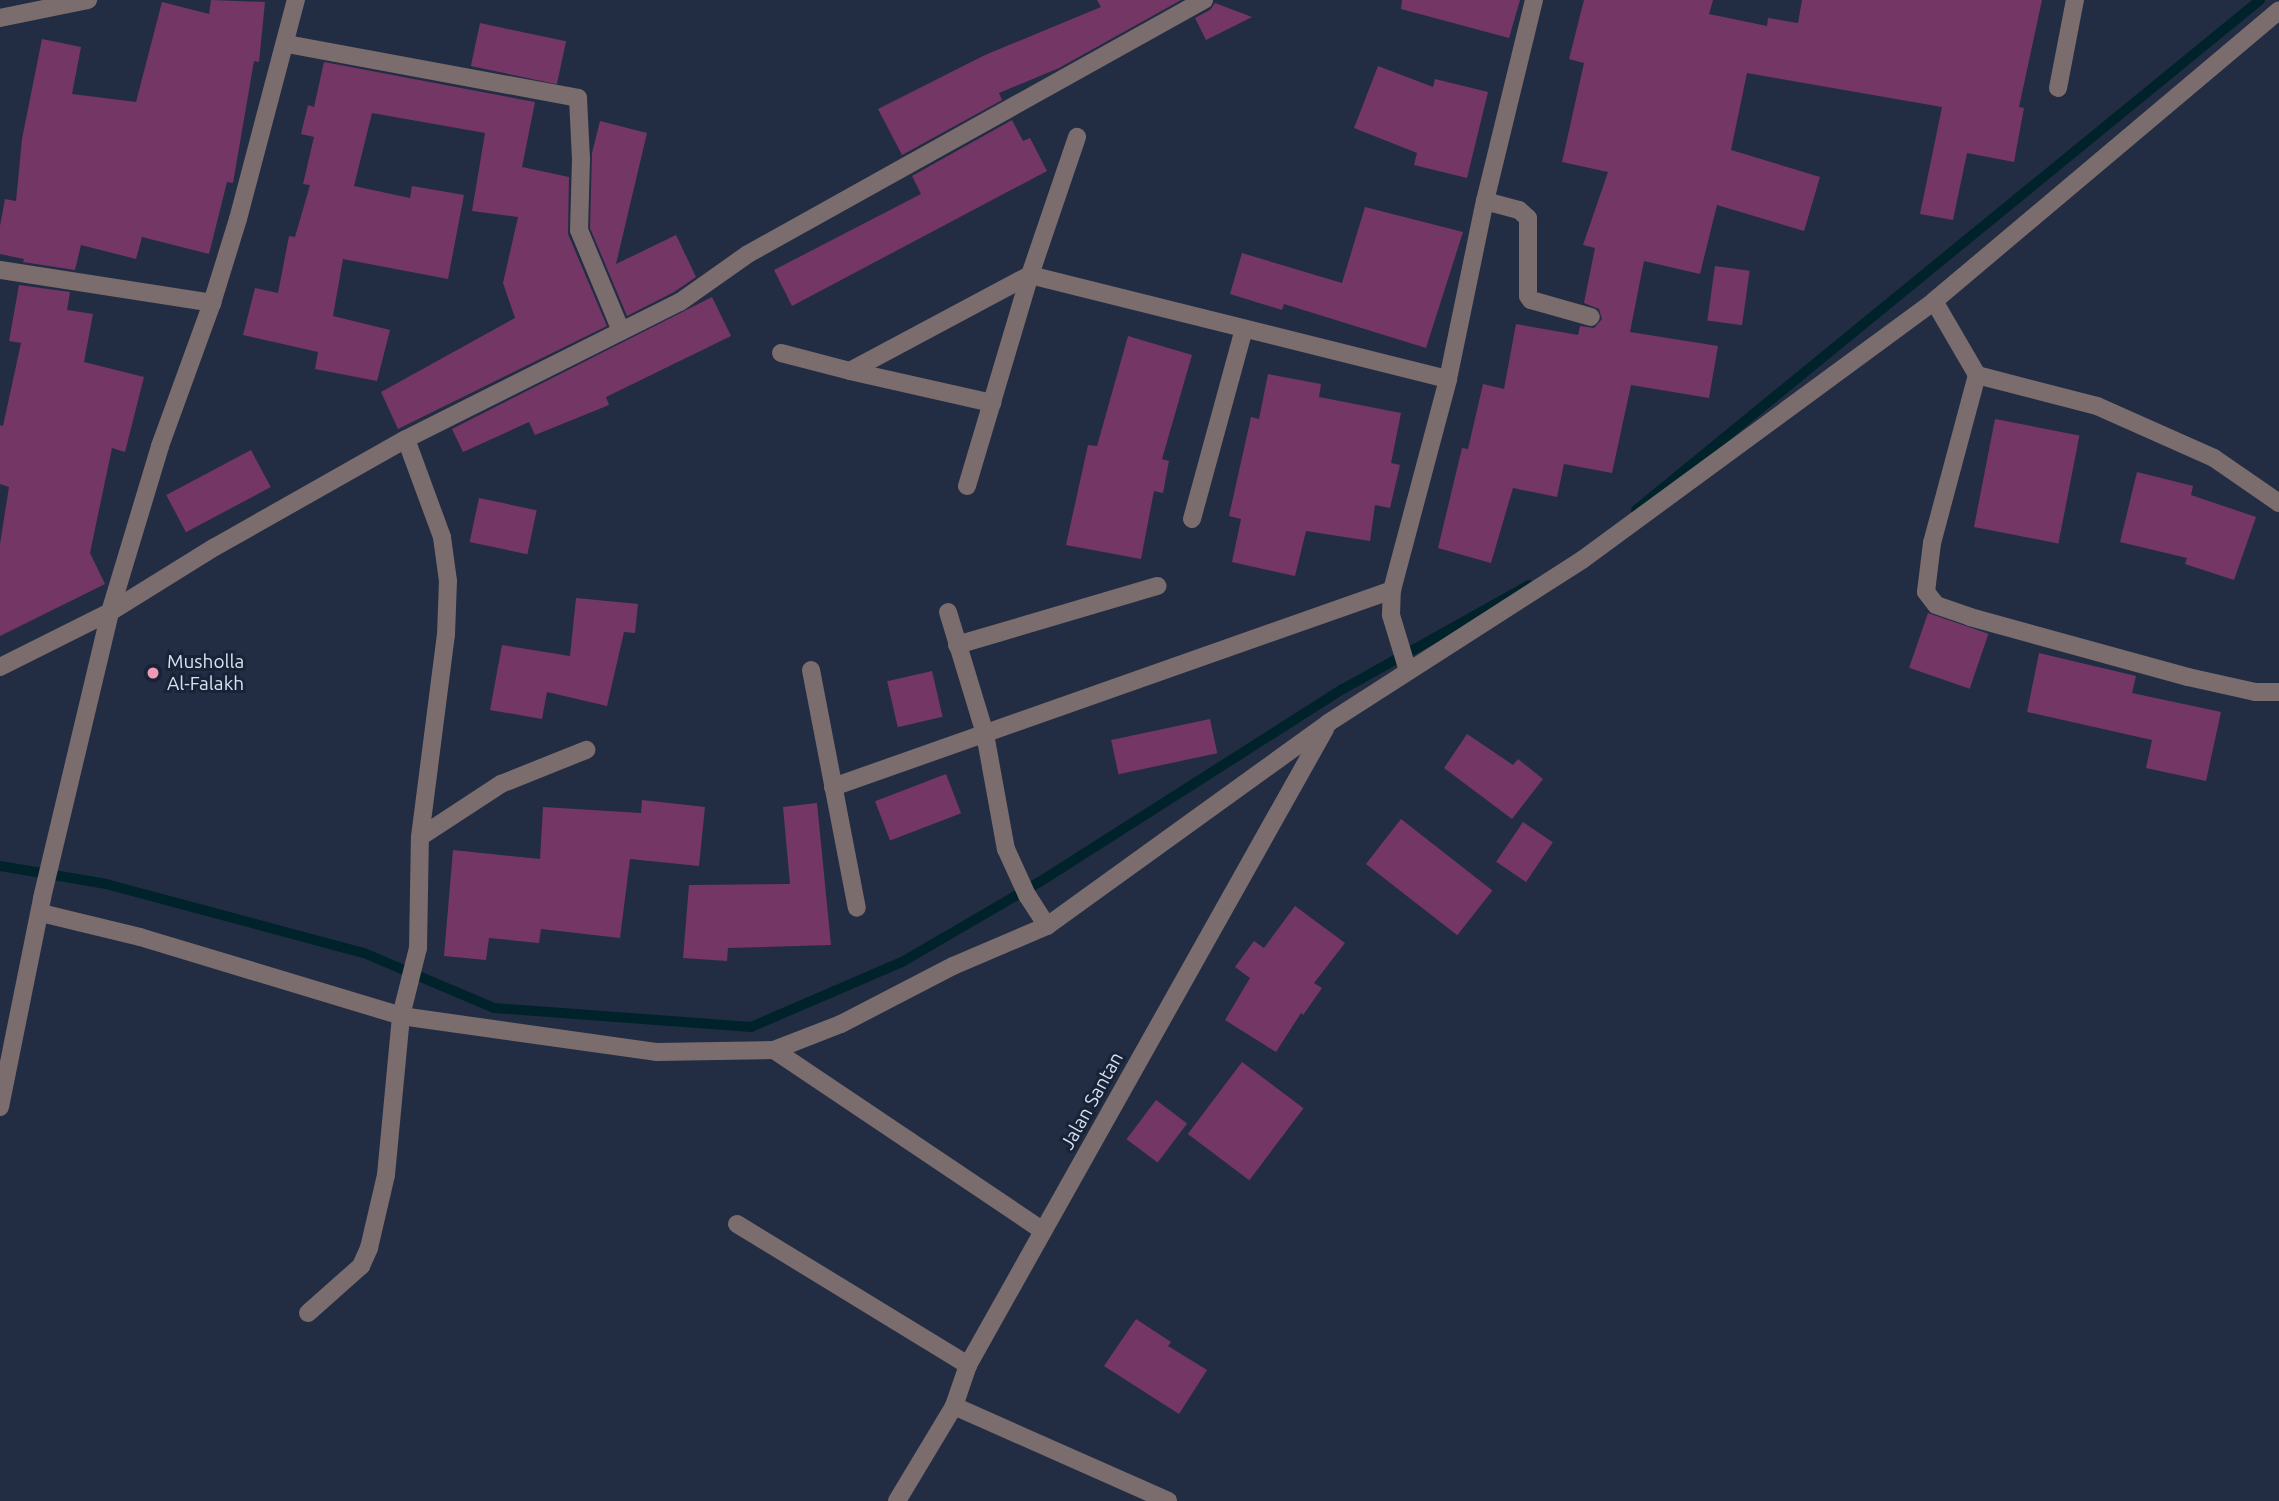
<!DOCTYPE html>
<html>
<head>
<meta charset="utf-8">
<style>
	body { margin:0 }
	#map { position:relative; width:2279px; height:1501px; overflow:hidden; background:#222d43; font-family:Ubuntu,sans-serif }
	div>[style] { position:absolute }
	.stream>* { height:10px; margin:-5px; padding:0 5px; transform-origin:5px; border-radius:5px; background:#00222a }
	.building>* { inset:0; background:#743665; transform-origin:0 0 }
	.minor>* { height:18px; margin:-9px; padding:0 9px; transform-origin:9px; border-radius:9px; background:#7b6c6d }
	.dots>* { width:19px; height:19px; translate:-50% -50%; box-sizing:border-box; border:4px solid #182338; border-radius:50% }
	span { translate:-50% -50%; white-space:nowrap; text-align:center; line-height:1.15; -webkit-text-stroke:6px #182338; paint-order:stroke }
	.poi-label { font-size:19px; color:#d9e1f0 }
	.left { translate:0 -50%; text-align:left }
	.street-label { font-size:19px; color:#d9e1f0 }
</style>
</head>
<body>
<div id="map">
	<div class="stream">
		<i style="left:1636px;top:510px;width:806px;rotate:-39.26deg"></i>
		<i style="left:0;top:866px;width:108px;rotate:9.6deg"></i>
		<i style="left:106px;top:884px;width:267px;rotate:15deg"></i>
		<i style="left:364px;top:953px;width:141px;rotate:22.9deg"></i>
		<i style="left:494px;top:1008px;width:258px;rotate:4.2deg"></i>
		<i style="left:751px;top:1027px;width:164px;rotate:-23.3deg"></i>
		<i style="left:902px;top:962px;width:157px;rotate:-30.2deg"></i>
		<i style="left:1038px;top:883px;width:361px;rotate:-32.5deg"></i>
		<i style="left:1343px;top:689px;width:213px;rotate:-29.2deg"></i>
	</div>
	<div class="building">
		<i style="clip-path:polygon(211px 0,265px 2px,259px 62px,254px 61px,233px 183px,227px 182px,209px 254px,142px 237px,136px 259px,81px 245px,75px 270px,23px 262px,24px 259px,0 254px,0 226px,5px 199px,16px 201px,22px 139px,42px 39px,81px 47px,72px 94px,136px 102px,162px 2px,209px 14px)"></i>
		<i style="clip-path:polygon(1097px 0,1181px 0,1059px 68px,999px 93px,1002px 100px,902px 155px,878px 109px,985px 55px,1101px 7px)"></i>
		<i style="clip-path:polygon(1402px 0,1520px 0,1509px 38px,1401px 9px)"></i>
		<i style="clip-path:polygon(1584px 0,1713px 0,1709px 14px,1767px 26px,1768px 18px,1798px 23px,1802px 0,2042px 0,2019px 107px,2024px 108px,2014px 162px,1967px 153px,1953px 220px,1920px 214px,1942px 107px,1747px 73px,1731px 150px,1820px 177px,1804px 231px,1717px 205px,1700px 274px,1644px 261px,1630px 332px,1718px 346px,1709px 398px,1631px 385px,1612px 473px,1564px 464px,1557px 497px,1513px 488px,1491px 563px,1438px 548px,1462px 448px,1468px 449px,1483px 384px,1504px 389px,1516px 324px,1578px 335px,1580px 326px,1594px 328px,1602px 319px,1599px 309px,1584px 303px,1595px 248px,1583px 245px,1608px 172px,1562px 162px,1584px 63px,1569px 59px)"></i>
		<i style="clip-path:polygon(1215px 3px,1252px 17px,1206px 40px,1195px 18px,1210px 10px)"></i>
		<i style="left:480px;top:23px;width:88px;height:44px;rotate:12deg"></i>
		<i style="clip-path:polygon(324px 62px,535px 102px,522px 167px,569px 177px,568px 234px,607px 326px,398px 429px,381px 392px,515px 318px,503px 283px,518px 217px,472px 211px,485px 133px,372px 113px,354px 186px,410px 198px,412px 186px,464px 195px,448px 279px,343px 259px,333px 316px,390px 330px,377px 381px,315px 369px,318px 352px,243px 335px,255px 288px,278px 293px,289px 236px,295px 237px,310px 185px,303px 184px,314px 137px,301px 134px,308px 105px,314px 107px)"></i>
		<i style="clip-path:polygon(1378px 66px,1433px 87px,1435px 79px,1488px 92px,1467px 178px,1414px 165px,1417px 153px,1354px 128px)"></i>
		<i style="clip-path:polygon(1012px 120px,1023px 141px,1030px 138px,1047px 171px,792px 306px,774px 270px,921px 194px,912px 176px)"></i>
		<i style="clip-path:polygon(600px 121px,647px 133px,616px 264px,676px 235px,696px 277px,674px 292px,627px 316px,590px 228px,592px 153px)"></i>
		<i style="clip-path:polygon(1365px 207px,1463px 232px,1426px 348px,1284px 304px,1282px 310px,1230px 294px,1242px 253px,1342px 283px)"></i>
		<i style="left:1715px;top:266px;width:35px;height:55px;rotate:8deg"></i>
		<i style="clip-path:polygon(19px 285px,70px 292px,67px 310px,93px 314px,84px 362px,144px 377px,125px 452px,112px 448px,90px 553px,105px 584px,0 636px,0 544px,9px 487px,0 484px,0 425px,3px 426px,21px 343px,9px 341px)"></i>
		<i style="clip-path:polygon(712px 297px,731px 336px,606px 397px,609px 405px,535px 435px,529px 422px,463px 452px,452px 429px)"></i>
		<i style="clip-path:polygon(1128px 336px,1192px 355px,1162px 459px,1169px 461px,1163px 493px,1154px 491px,1141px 559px,1066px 545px,1088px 445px,1097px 446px)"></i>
		<i style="clip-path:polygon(1268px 374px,1321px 384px,1319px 397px,1401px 413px,1391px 463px,1400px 465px,1390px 508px,1375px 505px,1370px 541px,1306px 531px,1295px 576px,1232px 562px,1241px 519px,1229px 516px,1251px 417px,1259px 419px)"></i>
		<i style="left:1995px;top:419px;width:86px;height:110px;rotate:11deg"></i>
		<i style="left:251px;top:450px;width:42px;height:96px;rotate:62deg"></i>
		<i style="clip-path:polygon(2137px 472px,2193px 486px,2191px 495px,2256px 517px,2234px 580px,2185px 564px,2187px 558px,2120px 542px)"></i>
		<i style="left:479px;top:498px;width:59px;height:45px;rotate:12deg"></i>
		<i style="clip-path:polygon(576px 598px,638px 604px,635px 633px,624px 632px,607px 706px,547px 692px,542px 719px,490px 710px,502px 645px,570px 656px)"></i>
		<i style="left:1928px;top:613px;width:64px;height:58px;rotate:19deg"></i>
		<i style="clip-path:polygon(2039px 653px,2136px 676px,2132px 693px,2221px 712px,2206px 781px,2146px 768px,2152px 740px,2027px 712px)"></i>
		<i style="left:932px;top:671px;width:47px;height:46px;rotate:77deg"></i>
		<i style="left:1210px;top:719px;width:35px;height:101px;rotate:78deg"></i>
		<i style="clip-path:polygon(1467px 734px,1513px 765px,1518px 759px,1543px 779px,1512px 819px,1444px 768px)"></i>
		<i style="left:946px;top:774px;width:42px;height:76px;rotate:69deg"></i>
		<i style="clip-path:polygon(642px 800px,705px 807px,699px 866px,630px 859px,620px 938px,541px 929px,539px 943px,489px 938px,486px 960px,444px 956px,453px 850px,540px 859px,543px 807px,641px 813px)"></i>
		<i style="clip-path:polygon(817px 803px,831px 945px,728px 948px,727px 961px,683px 958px,689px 885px,790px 884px,783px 807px)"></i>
		<i style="left:1401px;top:819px;width:116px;height:57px;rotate:38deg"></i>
		<i style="left:1523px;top:822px;width:36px;height:48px;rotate:34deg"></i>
		<i style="clip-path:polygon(1295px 906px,1345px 943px,1314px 983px,1322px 988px,1303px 1015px,1301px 1013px,1276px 1052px,1225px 1020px,1250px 978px,1235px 967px,1254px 941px,1264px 948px)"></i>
		<i style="left:1242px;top:1062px;width:77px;height:90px;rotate:37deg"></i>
		<i style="left:1156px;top:1100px;width:39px;height:49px;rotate:37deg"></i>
		<i style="clip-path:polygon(1136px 1319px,1171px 1342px,1168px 1346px,1207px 1370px,1179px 1414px,1104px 1366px)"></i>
	</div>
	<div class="minor">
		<i style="left:0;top:18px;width:90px;rotate:-11.6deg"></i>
		<i style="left:287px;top:44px;width:296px;rotate:10.5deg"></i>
		<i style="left:578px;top:98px;width:61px;rotate:87.2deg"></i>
		<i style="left:581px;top:159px;width:71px;rotate:91.6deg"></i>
		<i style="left:579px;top:230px;width:109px;rotate:67.4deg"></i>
		<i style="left:2058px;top:88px;width:90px;rotate:-79.1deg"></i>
		<i style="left:1485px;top:201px;width:35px;rotate:15deg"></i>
		<i style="left:1519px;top:210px;width:12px;rotate:42deg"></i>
		<i style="left:1528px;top:218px;width:78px;rotate:90deg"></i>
		<i style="left:1528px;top:296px;width:5px;rotate:53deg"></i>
		<i style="left:1531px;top:300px;width:62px;rotate:15.8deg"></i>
		<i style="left:0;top:270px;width:215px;rotate:8.8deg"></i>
		<i style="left:1934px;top:301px;width:86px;rotate:59.8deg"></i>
		<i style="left:781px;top:353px;width:71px;rotate:14.6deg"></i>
		<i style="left:850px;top:371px;width:204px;rotate:-28.1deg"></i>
		<i style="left:1030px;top:275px;width:431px;rotate:14deg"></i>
		<i style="left:850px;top:371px;width:146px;rotate:12.7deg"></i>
		<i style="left:967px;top:486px;width:220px;rotate:-73.4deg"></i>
		<i style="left:1030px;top:275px;width:146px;rotate:-71.2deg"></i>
		<i style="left:2279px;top:503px;width:79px;rotate:-145.3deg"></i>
		<i style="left:2214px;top:458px;width:128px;rotate:-156deg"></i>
		<i style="left:2097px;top:406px;width:124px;rotate:-165.5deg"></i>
		<i style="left:1977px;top:375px;width:174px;rotate:105deg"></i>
		<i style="left:1932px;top:543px;width:49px;rotate:97deg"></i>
		<i style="left:1926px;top:592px;width:16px;rotate:52deg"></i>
		<i style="left:1936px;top:605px;width:36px;rotate:19deg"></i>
		<i style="left:1970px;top:617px;width:226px;rotate:15.4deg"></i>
		<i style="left:2188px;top:677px;width:69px;rotate:12.6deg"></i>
		<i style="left:2255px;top:692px;width:24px"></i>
		<i style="left:1192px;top:519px;width:197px;rotate:-74.7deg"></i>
		<i style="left:948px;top:612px;width:127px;rotate:73.1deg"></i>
		<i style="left:985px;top:734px;width:117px;rotate:79.7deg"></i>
		<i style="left:1006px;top:849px;width:51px;rotate:65.5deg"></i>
		<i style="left:1027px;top:895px;width:37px;rotate:57deg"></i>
		<i style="left:957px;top:645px;width:209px;rotate:-16.4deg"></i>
		<i style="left:0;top:667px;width:123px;rotate:-26.6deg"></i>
		<i style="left:110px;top:612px;width:123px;rotate:-31.8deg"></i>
		<i style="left:215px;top:547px;width:219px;rotate:-29.5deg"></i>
		<i style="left:406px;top:439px;width:306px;rotate:-26.6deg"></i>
		<i style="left:680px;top:302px;width:83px;rotate:-35.2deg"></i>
		<i style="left:748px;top:254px;width:522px;rotate:-29.12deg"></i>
		<i style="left:811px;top:670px;width:242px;rotate:79.1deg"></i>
		<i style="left:1408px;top:671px;width:59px;rotate:-106.9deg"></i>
		<i style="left:1391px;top:615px;width:25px;rotate:-88deg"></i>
		<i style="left:1392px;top:590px;width:218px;rotate:-75.1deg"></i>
		<i style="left:1448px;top:379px;width:182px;rotate:-78.3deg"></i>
		<i style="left:1485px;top:201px;width:207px;rotate:-76.3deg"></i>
		<i style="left:833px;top:787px;width:593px;rotate:-19.41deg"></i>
		<i style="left:420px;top:837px;width:97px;rotate:-33.2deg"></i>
		<i style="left:501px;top:784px;width:92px;rotate:-21.8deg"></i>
		<i style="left:41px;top:913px;width:102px;rotate:13.6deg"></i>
		<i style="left:140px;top:937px;width:273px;rotate:16.8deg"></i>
		<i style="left:401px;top:1016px;width:259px;rotate:8deg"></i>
		<i style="left:657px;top:1052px;width:117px;rotate:-1deg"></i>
		<i style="left:774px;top:1050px;width:72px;rotate:-21.2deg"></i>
		<i style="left:841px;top:1024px;width:126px;rotate:-27.4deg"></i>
		<i style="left:953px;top:966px;width:102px;rotate:-23.1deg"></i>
		<i style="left:1047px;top:926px;width:347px;rotate:-35.8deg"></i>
		<i style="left:1328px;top:723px;width:302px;rotate:-32.7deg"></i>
		<i style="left:1582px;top:560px;width:437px;rotate:-36.3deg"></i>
		<i style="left:1934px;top:301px;width:451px;rotate:-40.1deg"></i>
		<i style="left:774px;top:1050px;width:324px;rotate:33.9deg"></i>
		<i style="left:0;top:1107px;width:213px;rotate:-78.6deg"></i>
		<i style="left:42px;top:898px;width:294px;rotate:-76.6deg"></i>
		<i style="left:110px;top:612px;width:173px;rotate:-73.2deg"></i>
		<i style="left:160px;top:446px;width:152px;rotate:-70deg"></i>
		<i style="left:212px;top:303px;width:88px;rotate:-72.8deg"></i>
		<i style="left:238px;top:219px;width:227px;rotate:-75.2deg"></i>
		<i style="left:737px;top:1224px;width:271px;rotate:31.4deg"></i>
		<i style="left:308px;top:1313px;width:71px;rotate:-41.6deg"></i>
		<i style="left:361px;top:1266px;width:20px;rotate:-66deg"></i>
		<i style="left:369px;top:1248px;width:75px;rotate:-76.9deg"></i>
		<i style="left:386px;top:1175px;width:160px;rotate:-84.6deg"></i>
		<i style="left:401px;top:1016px;width:70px;rotate:-76deg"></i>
		<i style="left:418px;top:948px;width:111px;rotate:-89deg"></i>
		<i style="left:420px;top:837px;width:204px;rotate:-82.7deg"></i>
		<i style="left:446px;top:635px;width:54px;rotate:-87.9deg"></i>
		<i style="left:448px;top:581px;width:44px;rotate:-97.8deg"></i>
		<i style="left:442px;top:537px;width:104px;rotate:-110.2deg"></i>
		<i style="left:954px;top:1406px;width:234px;rotate:23.9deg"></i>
		<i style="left:897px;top:1501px;width:111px;rotate:-59deg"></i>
		<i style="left:954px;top:1406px;width:43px;rotate:-71.1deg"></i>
		<i style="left:968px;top:1365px;width:729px;rotate:-60.69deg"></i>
	</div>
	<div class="dots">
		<i style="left:153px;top:673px;background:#f19ab3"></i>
	</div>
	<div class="poi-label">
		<span class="left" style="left:167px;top:673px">Musholla<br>Al-Falakh</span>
	</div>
	<div class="street-label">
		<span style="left:1092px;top:1101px;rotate:-61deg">Jalan Santan</span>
	</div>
</div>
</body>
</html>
